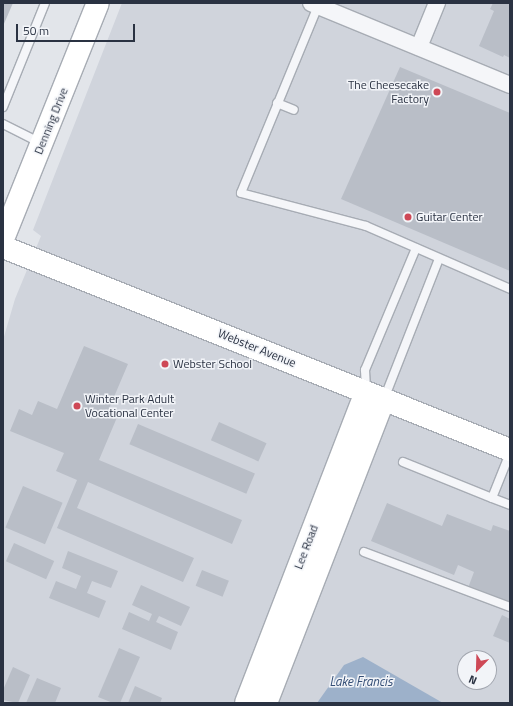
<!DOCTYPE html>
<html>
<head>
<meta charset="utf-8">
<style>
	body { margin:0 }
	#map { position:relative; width:513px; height:706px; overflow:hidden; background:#e2e5ea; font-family:"Titillium Web",sans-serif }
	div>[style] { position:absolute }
	.built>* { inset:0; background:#d0d4dc }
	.water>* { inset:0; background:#9db1ca }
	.building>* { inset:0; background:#b9bec7; transform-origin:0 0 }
	.roads { filter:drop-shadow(1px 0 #a7acb4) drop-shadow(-1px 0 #a7acb4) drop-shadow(0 1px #a7acb4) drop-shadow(0 -1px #a7acb4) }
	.lane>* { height:8px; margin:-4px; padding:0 4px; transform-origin:4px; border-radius:4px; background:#f5f6f9 }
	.street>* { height:16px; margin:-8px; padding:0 8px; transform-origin:8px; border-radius:8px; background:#f5f6f9 }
	.secondary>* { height:22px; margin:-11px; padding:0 11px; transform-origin:11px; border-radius:11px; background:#fff }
	.dots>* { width:11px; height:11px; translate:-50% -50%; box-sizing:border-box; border:2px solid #f2f4f8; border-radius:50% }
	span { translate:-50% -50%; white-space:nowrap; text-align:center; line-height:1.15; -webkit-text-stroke:3px #f2f4f8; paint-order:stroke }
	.poi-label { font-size:12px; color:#2a3242 }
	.right { translate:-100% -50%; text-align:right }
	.left { translate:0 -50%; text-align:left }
	.street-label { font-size:12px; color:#2a3242 }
	.water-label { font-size:13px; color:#344e76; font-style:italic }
	.frame { position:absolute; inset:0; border:4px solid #2a3242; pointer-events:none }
	.north { position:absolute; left:457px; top:650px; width:40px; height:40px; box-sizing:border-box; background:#f2f4f8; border:1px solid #a2a6af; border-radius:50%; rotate:203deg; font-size:11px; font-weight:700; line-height:16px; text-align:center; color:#2a3242 }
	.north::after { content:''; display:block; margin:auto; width:14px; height:18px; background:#ce4856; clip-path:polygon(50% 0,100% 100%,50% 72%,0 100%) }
	.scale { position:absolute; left:16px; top:24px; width:119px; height:18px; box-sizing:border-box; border:2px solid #2a3242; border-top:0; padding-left:5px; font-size:12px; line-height:14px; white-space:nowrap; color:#2a3242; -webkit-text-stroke:3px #f2f4f8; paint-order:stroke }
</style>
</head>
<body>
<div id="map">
	<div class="built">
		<i style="clip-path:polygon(evenodd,122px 3px,510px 3px,510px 703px,3px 703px,3px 340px,15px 299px,41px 236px,33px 230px,122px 3px,465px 658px,489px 658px,489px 682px,465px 682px,465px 658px)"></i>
	</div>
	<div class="water">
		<i style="clip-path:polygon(363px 657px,443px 703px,317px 703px,344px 665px)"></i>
	</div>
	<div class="building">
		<i style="clip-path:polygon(3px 3px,13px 3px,3px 26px)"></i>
		<i style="clip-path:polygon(493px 3px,510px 3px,510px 58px,504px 55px,503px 57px,479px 46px,494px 11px,490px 9px)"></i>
		<i style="clip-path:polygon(400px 67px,510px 113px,510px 271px,341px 199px)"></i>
		<i style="clip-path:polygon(84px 346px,128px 364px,108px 411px,118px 415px,99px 460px,242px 520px,232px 544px,88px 482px,77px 508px,194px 558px,183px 582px,57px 528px,77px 480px,56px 471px,64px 453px,10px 431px,19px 409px,32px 415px,38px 401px,57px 409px)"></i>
		<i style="left:219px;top:422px;width:52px;height:20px;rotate:24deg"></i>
		<i style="left:138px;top:424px;width:127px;height:22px;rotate:23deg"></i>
		<i style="left:23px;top:486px;width:43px;height:45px;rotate:23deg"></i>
		<i style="clip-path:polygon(387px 503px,442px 526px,447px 514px,491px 531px,493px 525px,510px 531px,510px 604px,468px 588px,474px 572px,458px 565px,454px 575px,371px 541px)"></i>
		<i style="left:14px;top:543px;width:44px;height:20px;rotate:24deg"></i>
		<i style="clip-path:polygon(68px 551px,118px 571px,111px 588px,92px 581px,87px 593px,106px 601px,99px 618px,49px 598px,56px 581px,76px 589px,81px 576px,62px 568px)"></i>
		<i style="left:202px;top:570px;width:29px;height:17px;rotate:22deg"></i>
		<i style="clip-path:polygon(141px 585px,190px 607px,181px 626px,159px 616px,156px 622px,178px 632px,171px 650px,122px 629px,129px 612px,149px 621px,152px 614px,132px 605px)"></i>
		<i style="clip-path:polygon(502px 615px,510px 619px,510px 643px,493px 636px)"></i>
		<i style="clip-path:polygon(119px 648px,140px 657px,120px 703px,113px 703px,98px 697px)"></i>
		<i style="clip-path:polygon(13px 667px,30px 675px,18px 703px,3px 700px,3px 690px)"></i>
		<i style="clip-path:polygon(37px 678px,61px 688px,55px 703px,26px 703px)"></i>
		<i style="clip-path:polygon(135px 686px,162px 698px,160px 703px,128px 703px)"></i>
	</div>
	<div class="roads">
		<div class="lane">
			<i style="left:318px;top:6px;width:202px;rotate:112.4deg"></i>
			<i style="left:241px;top:193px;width:129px;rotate:14.8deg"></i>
			<i style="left:366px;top:226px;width:157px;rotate:23.6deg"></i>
			<i style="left:277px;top:103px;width:18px;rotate:22deg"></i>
			<i style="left:3px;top:107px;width:112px;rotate:-68deg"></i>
			<i style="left:3px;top:124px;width:42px;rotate:26.6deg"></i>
			<i style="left:366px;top:389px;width:19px;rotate:-93deg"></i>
			<i style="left:365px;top:370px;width:132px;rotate:-67.3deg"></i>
			<i style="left:384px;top:399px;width:150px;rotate:-68.6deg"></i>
			<i style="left:510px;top:453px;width:48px;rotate:111.8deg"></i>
			<i style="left:492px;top:498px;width:19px;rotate:21deg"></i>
			<i style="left:403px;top:462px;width:96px;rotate:22deg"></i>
			<i style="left:364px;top:552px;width:156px;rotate:20.6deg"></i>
		</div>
		<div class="street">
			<i style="left:311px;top:3px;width:215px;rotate:22.4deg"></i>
			<i style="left:419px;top:47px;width:48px;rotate:-67.8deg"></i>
		</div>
		<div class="secondary">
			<i style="left:3px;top:239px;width:254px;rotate:-68.1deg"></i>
			<i style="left:3px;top:247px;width:546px;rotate:21.82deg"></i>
			<i style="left:246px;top:703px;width:333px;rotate:-68.9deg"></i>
			<i style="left:266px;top:703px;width:326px;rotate:-68.8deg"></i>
		</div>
	</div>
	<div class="dots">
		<i style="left:437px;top:92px;background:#ce4856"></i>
		<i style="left:408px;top:217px;background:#ce4856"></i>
		<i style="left:165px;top:364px;background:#ce4856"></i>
		<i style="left:77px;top:406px;background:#ce4856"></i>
	</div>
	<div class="poi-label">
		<span class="right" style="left:429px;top:92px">The Cheesecake<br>Factory</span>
		<span class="left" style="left:416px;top:217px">Guitar Center</span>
		<span class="left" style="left:173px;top:364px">Webster School</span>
		<span class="left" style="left:85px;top:406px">Winter Park Adult<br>Vocational Center</span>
	</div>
	<div class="street-label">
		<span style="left:51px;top:121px;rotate:-68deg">Denning Drive</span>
		<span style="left:257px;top:348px;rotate:22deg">Webster Avenue</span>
		<span style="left:306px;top:547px;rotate:-69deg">Lee Road</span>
	</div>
	<div class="water-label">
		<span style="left:361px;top:681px">Lake Francis</span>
	</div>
	<div class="frame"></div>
	<div class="north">N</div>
	<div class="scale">50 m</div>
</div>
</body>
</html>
